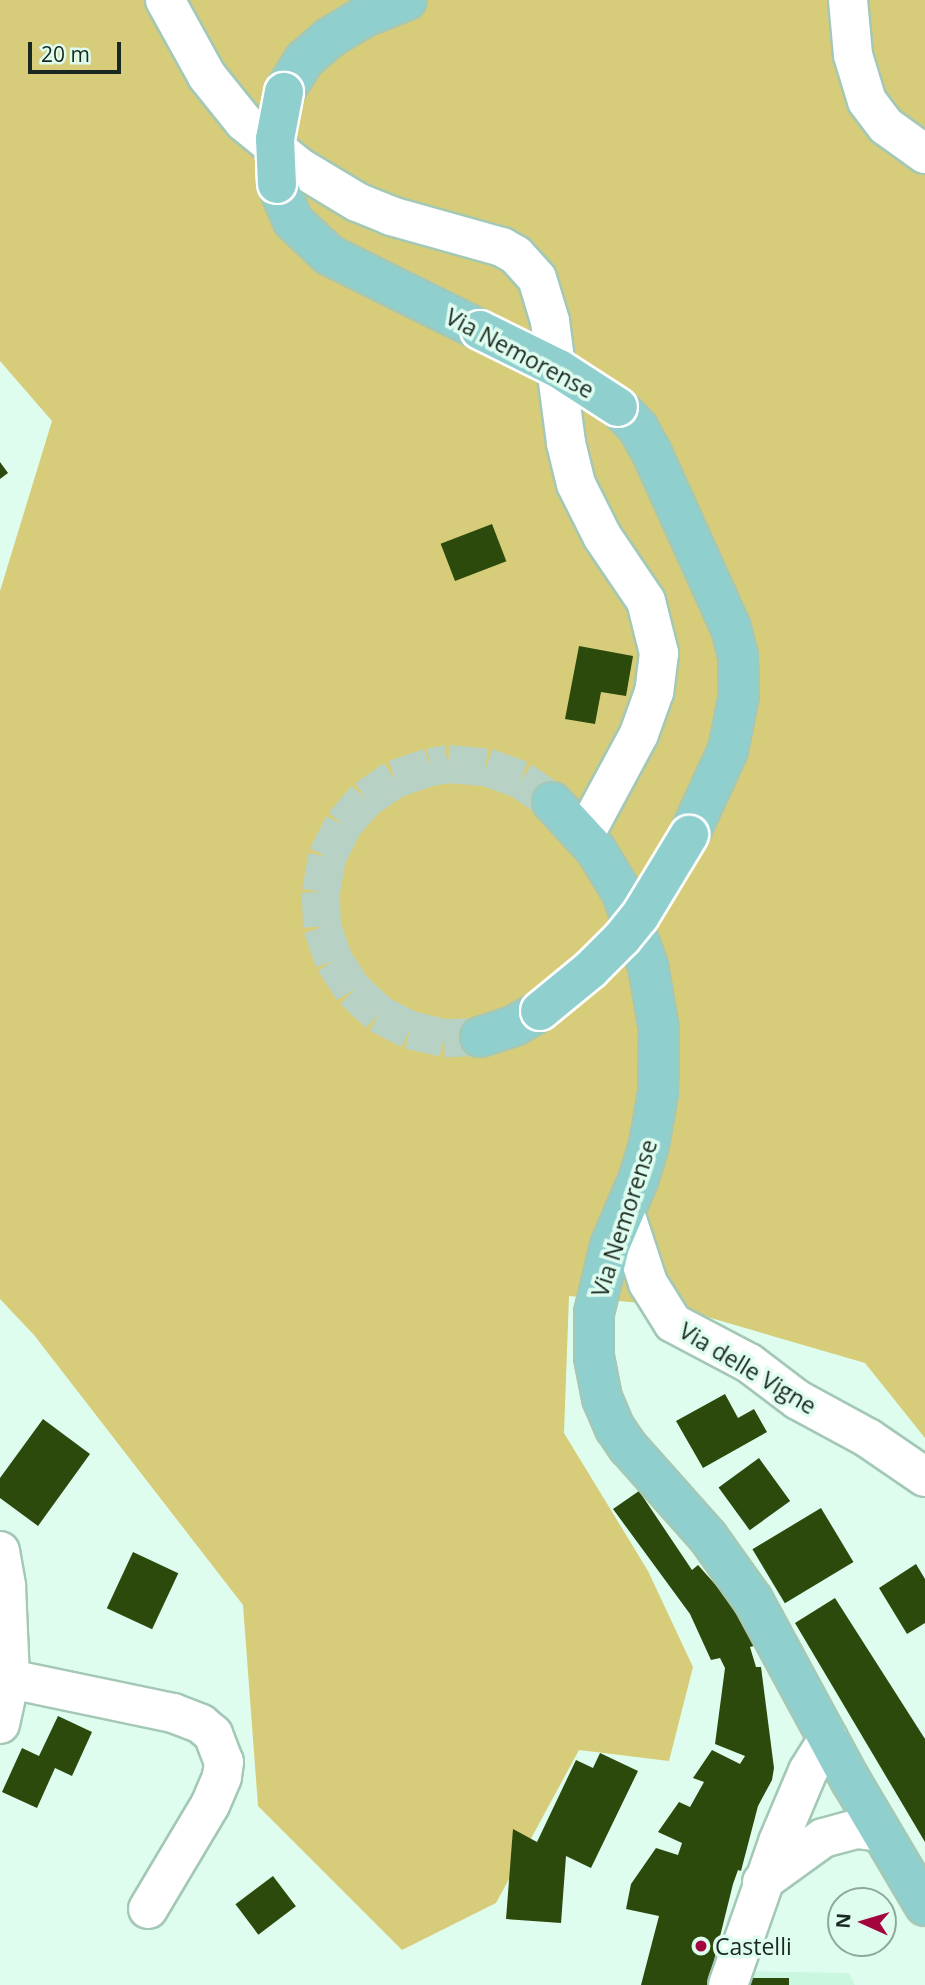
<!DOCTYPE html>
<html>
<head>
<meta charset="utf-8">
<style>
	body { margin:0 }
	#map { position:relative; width:925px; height:1985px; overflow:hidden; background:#dffdee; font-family:"Open Sans",sans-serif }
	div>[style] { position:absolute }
	.built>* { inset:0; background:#c9f7e0 }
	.green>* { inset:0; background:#d6cc7a }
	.building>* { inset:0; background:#2b4a0c; transform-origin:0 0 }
	.major-tunnel>* { height:38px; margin-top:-19px; transform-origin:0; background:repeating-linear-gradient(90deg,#b7d2c5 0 38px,transparent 0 57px) }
	.roads { filter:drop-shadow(2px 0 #a4c8b6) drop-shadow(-2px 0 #a4c8b6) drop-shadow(0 2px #a4c8b6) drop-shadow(0 -2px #a4c8b6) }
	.minor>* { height:38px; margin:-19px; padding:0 19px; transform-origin:19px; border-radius:19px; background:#fff }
	.major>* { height:38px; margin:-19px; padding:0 19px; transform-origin:19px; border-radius:19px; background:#8fd0cf }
	.bridges { filter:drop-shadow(2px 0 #fff) drop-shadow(-2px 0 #fff) drop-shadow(0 2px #fff) drop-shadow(0 -2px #fff) }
	.major-bridge>* { height:38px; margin:-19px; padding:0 19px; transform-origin:19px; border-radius:19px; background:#8fd0cf }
	.dots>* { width:19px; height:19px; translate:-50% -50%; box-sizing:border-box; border:4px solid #dffdee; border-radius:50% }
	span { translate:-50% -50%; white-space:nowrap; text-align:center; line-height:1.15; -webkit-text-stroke:7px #dffdee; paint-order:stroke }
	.street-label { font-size:23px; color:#192821 }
	.poi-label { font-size:23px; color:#192821 }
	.left { translate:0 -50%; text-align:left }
	.north { position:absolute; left:827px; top:1887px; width:70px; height:70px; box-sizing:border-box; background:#dffdee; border:2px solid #90a89c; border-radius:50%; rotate:274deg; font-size:19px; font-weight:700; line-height:28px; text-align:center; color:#192821 }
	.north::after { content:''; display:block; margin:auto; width:24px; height:32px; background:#a3063e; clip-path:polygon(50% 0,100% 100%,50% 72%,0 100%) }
	.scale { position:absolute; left:28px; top:42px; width:93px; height:32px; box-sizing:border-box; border:4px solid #192821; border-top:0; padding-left:9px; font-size:21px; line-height:24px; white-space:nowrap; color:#192821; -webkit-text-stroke:5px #dffdee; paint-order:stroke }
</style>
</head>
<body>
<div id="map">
	<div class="built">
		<i style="clip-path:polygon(739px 1971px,849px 1973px,855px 1985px,739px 1985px)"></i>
	</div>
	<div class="green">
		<i style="clip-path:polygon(0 0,925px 0,925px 1438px,865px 1363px,670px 1306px,569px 1296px,564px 1433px,648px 1571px,693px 1667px,669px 1761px,579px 1750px,496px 1903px,402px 1950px,258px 1806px,243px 1605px,34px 1335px,0 1299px,0 591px,52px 421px,0 361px)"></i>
	</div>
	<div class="building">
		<i style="clip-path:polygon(0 462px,8px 473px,0 479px)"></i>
		<i style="left:492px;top:524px;width:40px;height:55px;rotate:69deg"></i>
		<i style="clip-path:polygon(579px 646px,633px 656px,626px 696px,601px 692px,595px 724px,565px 719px)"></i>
		<i style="clip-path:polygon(725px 1394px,738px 1418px,754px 1409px,767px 1432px,703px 1468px,676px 1421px)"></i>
		<i style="clip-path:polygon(43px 1419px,90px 1454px,38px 1526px,0 1498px,0 1478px)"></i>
		<i style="left:759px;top:1458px;width:53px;height:50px;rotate:54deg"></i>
		<i style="clip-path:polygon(639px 1491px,692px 1570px,698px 1565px,729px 1600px,757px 1645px,750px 1647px,756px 1667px,761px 1667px,774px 1768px,772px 1780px,758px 1806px,741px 1871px,738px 1870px,733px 1884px,708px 1985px,641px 1985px,659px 1916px,626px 1909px,631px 1884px,656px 1848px,678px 1855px,682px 1843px,658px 1832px,679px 1802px,690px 1807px,704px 1782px,693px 1778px,712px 1750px,740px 1764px,745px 1756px,715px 1744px,725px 1668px,720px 1658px,711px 1660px,690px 1614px,613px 1509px)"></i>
		<i style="left:821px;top:1508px;width:63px;height:80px;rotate:59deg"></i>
		<i style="left:133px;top:1552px;width:50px;height:62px;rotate:25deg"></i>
		<i style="clip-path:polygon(916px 1564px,925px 1579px,925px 1623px,907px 1634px,879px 1588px)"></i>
		<i style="clip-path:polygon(835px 1598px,925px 1739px,925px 1842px,795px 1623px)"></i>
		<i style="clip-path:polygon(58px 1716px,92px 1732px,72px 1776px,55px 1768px,37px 1808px,2px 1792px,22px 1748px,39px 1756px)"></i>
		<i style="clip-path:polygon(600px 1753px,638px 1771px,591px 1868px,566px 1856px,561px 1923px,506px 1919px,513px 1829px,537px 1842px,576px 1760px,593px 1768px)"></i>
		<i style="left:273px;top:1876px;width:38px;height:47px;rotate:53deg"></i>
		<i style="left:749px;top:1978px;width:40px;height:7px"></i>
	</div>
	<div class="major-tunnel">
		<i style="left:480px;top:1037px;width:36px;rotate:178deg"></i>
		<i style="left:444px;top:1038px;width:35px;rotate:-167deg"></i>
		<i style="left:410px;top:1030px;width:35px;rotate:-153deg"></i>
		<i style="left:379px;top:1014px;width:35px;rotate:-137deg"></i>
		<i style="left:353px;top:990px;width:35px;rotate:-123deg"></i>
		<i style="left:334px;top:961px;width:36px;rotate:-109deg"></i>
		<i style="left:322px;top:927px;width:35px;rotate:-92deg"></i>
		<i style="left:321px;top:892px;width:36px;rotate:-80deg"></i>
		<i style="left:327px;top:857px;width:36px;rotate:-63deg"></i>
		<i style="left:343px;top:825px;width:35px;rotate:-49deg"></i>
		<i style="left:366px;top:799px;width:35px;rotate:-35deg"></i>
		<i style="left:395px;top:779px;width:37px;rotate:-19deg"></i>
		<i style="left:430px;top:767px;width:18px;rotate:-9deg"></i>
		<i style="left:448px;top:764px;width:38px;rotate:5deg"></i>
		<i style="left:486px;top:767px;width:37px;rotate:20deg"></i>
		<i style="left:521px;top:780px;width:38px;rotate:35deg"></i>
	</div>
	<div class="roads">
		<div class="minor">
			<i style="left:165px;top:0;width:87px;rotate:61.1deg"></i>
			<i style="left:207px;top:76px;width:59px;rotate:51.2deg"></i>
			<i style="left:244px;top:122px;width:71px;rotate:39.3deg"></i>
			<i style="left:299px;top:167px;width:68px;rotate:31.1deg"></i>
			<i style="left:357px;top:202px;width:37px;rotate:22deg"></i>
			<i style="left:391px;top:216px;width:115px;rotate:15.6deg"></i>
			<i style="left:502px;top:247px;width:16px;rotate:30deg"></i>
			<i style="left:516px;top:255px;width:31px;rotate:48deg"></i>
			<i style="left:537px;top:278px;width:45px;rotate:73.2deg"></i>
			<i style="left:550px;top:321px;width:123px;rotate:82.5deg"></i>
			<i style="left:566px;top:443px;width:42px;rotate:76.3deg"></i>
			<i style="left:576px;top:484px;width:58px;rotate:63.4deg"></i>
			<i style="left:602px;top:536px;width:78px;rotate:55.9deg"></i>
			<i style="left:646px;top:601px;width:54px;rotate:76deg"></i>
			<i style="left:659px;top:653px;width:39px;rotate:97deg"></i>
			<i style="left:654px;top:692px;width:45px;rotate:109.7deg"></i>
			<i style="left:639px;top:734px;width:116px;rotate:118.3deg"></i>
			<i style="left:848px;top:0;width:55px;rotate:84.8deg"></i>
			<i style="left:853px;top:55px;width:48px;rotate:73.1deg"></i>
			<i style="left:867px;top:101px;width:31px;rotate:53deg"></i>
			<i style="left:886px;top:126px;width:48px;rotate:35.7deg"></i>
			<i style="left:625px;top:1213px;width:74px;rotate:71.8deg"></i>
			<i style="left:648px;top:1283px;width:47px;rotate:58deg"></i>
			<i style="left:673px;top:1323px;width:86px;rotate:27.8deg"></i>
			<i style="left:749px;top:1363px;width:61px;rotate:37.1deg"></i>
			<i style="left:798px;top:1400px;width:80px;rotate:28.5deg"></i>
			<i style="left:868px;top:1438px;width:69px;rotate:34.4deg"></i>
			<i style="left:0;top:1551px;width:36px;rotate:80deg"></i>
			<i style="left:6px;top:1586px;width:93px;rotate:87.5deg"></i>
			<i style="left:10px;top:1679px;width:46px;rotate:102.5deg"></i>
			<i style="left:10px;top:1679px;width:167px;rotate:11.8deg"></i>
			<i style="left:173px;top:1713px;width:30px;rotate:21deg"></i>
			<i style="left:201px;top:1724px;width:16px;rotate:40deg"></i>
			<i style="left:213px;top:1734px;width:30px;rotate:69deg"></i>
			<i style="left:224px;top:1762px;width:15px;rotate:98deg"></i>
			<i style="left:222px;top:1777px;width:30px;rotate:113deg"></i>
			<i style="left:210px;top:1805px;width:121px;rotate:120.8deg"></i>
			<i style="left:762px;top:1882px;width:75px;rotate:-35.8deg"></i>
			<i style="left:823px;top:1838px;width:35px;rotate:-15deg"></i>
			<i style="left:857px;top:1829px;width:23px;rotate:7deg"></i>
			<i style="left:728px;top:1985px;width:151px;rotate:-70.7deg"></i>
			<i style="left:778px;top:1842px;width:77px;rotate:-67.1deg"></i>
			<i style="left:808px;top:1771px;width:38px;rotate:-58deg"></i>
		</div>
		<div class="major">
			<i style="left:284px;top:92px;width:38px;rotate:-58deg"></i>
			<i style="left:304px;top:60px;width:33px;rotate:-41deg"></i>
			<i style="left:329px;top:38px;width:41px;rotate:-31deg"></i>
			<i style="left:364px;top:17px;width:46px;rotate:-21.6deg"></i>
			<i style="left:277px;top:184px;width:40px;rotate:66.6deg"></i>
			<i style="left:293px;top:221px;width:50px;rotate:43.4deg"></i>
			<i style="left:329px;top:255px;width:169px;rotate:26.4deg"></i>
			<i style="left:618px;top:407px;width:29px;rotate:46deg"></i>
			<i style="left:638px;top:428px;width:26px;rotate:61deg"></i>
			<i style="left:651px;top:451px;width:194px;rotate:65.7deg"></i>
			<i style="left:731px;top:628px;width:29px;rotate:76deg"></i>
			<i style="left:738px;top:656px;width:39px;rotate:89deg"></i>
			<i style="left:739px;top:695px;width:56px;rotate:101.3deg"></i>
			<i style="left:728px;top:750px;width:94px;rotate:114.6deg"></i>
			<i style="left:552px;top:802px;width:65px;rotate:47.5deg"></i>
			<i style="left:596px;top:850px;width:50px;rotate:58.8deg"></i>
			<i style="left:622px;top:893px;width:77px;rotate:70.4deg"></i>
			<i style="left:648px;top:966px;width:65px;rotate:80.2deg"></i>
			<i style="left:659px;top:1030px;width:63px;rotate:90.9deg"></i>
			<i style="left:658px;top:1093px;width:53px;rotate:99.8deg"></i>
			<i style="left:649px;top:1145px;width:34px;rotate:107deg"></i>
			<i style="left:639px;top:1178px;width:74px;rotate:113.1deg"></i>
			<i style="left:610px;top:1246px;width:69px;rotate:103.4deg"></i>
			<i style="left:594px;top:1313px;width:44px;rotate:90deg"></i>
			<i style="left:594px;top:1357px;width:42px;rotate:79deg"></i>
			<i style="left:602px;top:1398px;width:33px;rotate:67deg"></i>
			<i style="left:615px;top:1428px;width:23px;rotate:56deg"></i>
			<i style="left:628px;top:1447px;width:120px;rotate:48.4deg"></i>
			<i style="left:708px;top:1537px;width:77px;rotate:54.5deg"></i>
			<i style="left:753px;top:1600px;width:206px;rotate:61.6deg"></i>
			<i style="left:851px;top:1781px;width:145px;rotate:59.4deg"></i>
			<i style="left:480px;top:1037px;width:36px;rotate:-18deg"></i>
			<i style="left:514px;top:1026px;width:30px;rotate:-30deg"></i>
		</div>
	</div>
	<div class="bridges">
		<div class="major-bridge">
			<i style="left:277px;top:184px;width:45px;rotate:-92.5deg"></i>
			<i style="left:275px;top:139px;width:48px;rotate:-79.2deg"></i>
			<i style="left:480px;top:330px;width:88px;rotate:26.3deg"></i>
			<i style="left:559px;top:369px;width:70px;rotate:32.8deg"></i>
			<i style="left:540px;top:1011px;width:65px;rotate:-39.4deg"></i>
			<i style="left:590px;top:970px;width:45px;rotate:-45deg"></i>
			<i style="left:622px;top:938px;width:28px;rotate:-51deg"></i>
			<i style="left:640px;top:916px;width:95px;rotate:-58.8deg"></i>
		</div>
	</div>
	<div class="dots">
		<i style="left:701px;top:1946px;background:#a3063e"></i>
	</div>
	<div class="street-label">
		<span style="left:520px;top:353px;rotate:28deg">Via Nemorense</span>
		<span style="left:624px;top:1218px;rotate:-72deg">Via Nemorense</span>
		<span style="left:748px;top:1368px;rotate:31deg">Via delle Vigne</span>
	</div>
	<div class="poi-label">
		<span class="left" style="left:715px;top:1946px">Castelli</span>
	</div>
	<div class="north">N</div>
	<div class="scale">20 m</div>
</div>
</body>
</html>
